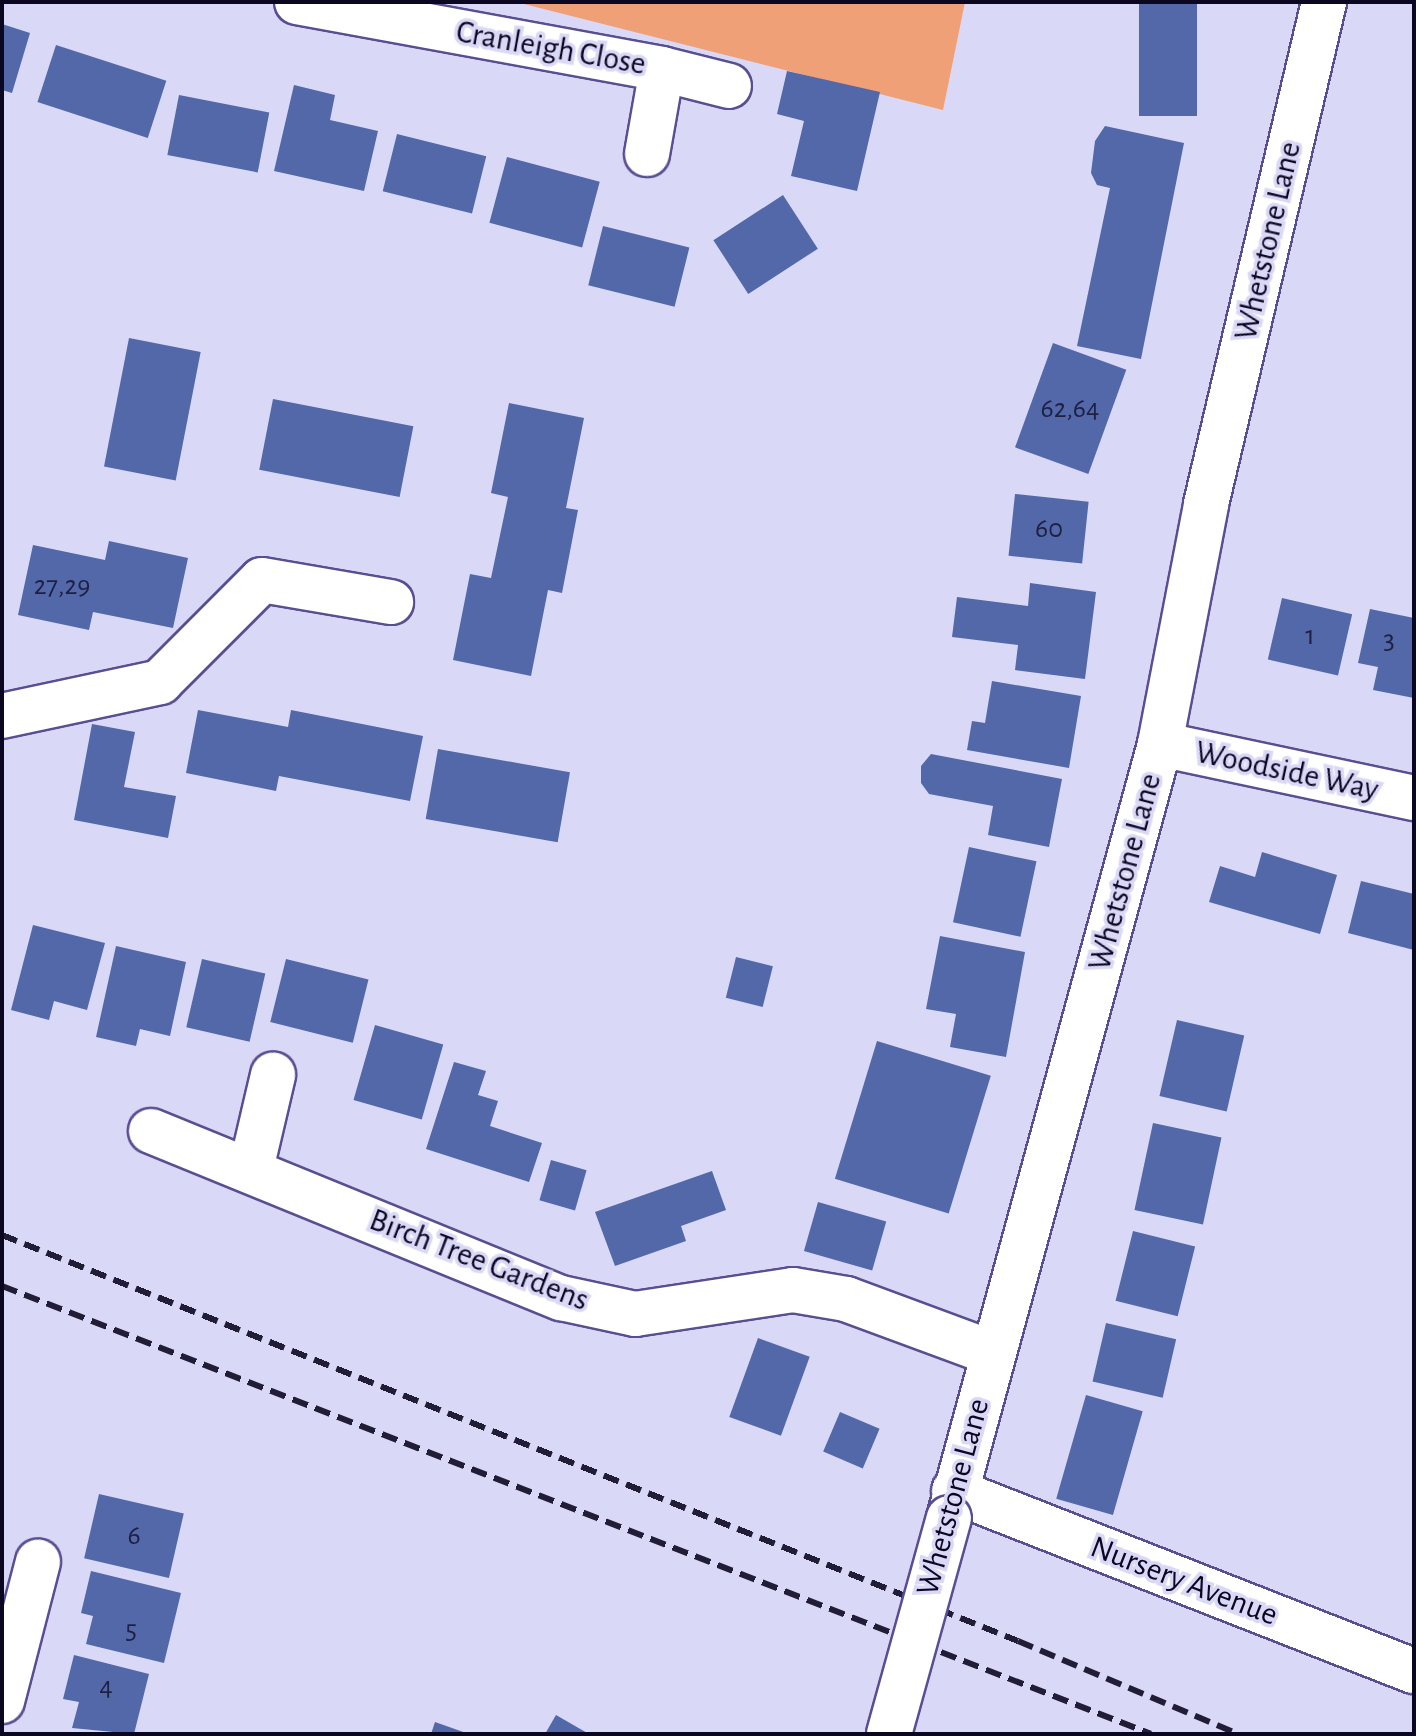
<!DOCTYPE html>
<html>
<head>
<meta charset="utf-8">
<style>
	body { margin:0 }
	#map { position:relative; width:1416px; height:1736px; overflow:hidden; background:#dad8f7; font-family:"Alegreya Sans",sans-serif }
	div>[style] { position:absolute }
	.green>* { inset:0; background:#f0a076 }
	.building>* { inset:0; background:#5268a8; transform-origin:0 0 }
	.roads { filter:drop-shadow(2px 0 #584f91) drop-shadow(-2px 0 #584f91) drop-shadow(0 2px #584f91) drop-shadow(0 -2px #584f91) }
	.minor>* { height:44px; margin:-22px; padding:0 22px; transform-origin:22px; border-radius:22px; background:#fff }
	.rail>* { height:6px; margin-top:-3px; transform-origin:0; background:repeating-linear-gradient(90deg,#211d37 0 16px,transparent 0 24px) }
	.bridges { filter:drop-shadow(2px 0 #584f91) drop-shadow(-2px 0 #584f91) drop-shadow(0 2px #584f91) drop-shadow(0 -2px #584f91) }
	.minor-bridge>* { height:44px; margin:-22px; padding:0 22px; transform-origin:22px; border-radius:22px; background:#fff }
	span { translate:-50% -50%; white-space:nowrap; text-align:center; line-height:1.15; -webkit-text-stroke:7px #dad8f7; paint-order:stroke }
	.number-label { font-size:28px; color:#1e1f43 }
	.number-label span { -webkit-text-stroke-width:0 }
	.street-label { font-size:32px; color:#0c0721 }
	.frame { position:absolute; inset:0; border:4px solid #0c0721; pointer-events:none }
</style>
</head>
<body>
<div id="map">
	<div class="green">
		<i style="clip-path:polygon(516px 2px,965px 2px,943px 110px)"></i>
	</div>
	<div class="building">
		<i style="left:1139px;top:2px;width:58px;height:114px"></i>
		<i style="clip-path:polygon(2px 24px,30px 33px,12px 93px,2px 90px)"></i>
		<i style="left:56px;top:45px;width:116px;height:60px;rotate:18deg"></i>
		<i style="clip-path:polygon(787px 71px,880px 92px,857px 191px,791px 176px,804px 121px,777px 114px)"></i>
		<i style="clip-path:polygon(294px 85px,335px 95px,330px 120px,378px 131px,364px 191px,274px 171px)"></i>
		<i style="left:179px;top:95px;width:92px;height:61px;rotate:11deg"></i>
		<i style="clip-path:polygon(1105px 126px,1184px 143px,1141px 359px,1077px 346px,1110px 188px,1097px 185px,1091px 173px,1095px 141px)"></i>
		<i style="left:397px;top:134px;width:92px;height:59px;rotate:14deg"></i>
		<i style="left:507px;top:157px;width:96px;height:68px;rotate:15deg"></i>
		<i style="left:783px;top:195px;width:64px;height:83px;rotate:57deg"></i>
		<i style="left:603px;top:226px;width:89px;height:61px;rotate:14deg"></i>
		<i style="left:129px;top:338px;width:73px;height:131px;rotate:11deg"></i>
		<i style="left:1053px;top:343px;width:78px;height:111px;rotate:20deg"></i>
		<i style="left:273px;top:399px;width:143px;height:72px;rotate:11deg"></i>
		<i style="clip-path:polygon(509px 403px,584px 418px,566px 508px,578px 510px,562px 593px,548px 590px,531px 676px,453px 660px,470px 574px,491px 578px,508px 497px,491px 493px)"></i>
		<i style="left:1015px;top:494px;width:74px;height:62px;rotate:6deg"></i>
		<i style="clip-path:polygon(109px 541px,188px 558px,173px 628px,93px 612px,89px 630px,18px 615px,33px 545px,105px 560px)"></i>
		<i style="clip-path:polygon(1030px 583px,1096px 592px,1085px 679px,1015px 670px,1018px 645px,952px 637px,957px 597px,1028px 606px)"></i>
		<i style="left:1282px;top:598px;width:72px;height:63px;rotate:13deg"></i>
		<i style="clip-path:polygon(1370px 609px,1414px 618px,1414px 698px,1373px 690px,1378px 667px,1358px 663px)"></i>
		<i style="clip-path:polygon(992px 681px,1081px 696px,1069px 768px,967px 750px,972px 721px,985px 723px)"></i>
		<i style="clip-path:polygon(198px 710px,288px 727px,291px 710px,423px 736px,410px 801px,279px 776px,276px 791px,186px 773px)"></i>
		<i style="clip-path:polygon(92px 724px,135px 732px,124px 787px,176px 796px,168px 838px,74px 820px)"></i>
		<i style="left:438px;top:749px;width:134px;height:71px;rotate:10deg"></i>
		<i style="clip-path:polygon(931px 754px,1062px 779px,1049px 847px,988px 835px,993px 806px,929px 794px,921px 783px,921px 766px)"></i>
		<i style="left:969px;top:847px;width:69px;height:77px;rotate:12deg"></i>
		<i style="clip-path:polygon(1262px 852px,1337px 875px,1320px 934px,1209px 902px,1220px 866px,1255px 877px)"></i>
		<i style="clip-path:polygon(1361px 881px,1414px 894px,1414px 950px,1348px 933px)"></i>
		<i style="clip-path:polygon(33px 925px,105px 943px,87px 1010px,54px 1001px,49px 1020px,11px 1010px)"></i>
		<i style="clip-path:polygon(940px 936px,1025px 952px,1006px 1057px,950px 1047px,956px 1014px,926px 1009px)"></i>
		<i style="clip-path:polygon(116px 946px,186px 962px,170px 1036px,140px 1029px,136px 1046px,96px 1037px)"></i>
		<i style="left:736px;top:957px;width:38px;height:42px;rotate:14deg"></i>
		<i style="left:202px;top:959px;width:65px;height:70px;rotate:13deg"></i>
		<i style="left:286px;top:959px;width:85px;height:65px;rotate:14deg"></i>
		<i style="left:1177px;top:1020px;width:69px;height:78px;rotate:13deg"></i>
		<i style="left:375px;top:1025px;width:71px;height:78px;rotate:16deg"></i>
		<i style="left:877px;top:1041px;width:119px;height:144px;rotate:17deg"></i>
		<i style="clip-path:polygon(454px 1062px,486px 1071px,478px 1095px,498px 1101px,490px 1126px,542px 1143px,529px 1182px,426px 1149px)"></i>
		<i style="left:1153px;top:1123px;width:70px;height:89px;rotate:12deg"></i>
		<i style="left:551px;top:1160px;width:37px;height:42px;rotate:16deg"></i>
		<i style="clip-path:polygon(712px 1171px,726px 1210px,681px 1226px,686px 1241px,615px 1266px,595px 1212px)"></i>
		<i style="left:818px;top:1202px;width:71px;height:51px;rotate:16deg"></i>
		<i style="left:1133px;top:1231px;width:64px;height:72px;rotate:14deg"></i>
		<i style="left:1106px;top:1323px;width:72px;height:60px;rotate:13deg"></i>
		<i style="left:758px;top:1338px;width:55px;height:84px;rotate:20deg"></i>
		<i style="left:1086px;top:1395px;width:59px;height:108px;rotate:16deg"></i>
		<i style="left:840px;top:1412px;width:43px;height:43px;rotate:23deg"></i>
		<i style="left:99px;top:1494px;width:87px;height:66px;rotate:13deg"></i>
		<i style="clip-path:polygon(91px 1571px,181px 1593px,164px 1663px,86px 1644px,93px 1616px,81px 1613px)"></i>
		<i style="clip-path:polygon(74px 1655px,149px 1674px,134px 1734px,72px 1728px,79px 1702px,63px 1699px)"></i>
		<i style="clip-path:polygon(556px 1715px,589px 1734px,545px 1734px)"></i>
		<i style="clip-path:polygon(435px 1722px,469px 1734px,431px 1734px)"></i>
	</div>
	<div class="roads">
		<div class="minor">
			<i style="left:297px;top:2px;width:371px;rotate:10.4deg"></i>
			<i style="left:662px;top:69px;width:69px;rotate:14.2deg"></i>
			<i style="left:647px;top:154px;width:86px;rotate:-80deg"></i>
			<i style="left:2px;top:716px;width:162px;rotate:-12.1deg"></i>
			<i style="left:160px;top:682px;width:144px;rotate:-45deg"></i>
			<i style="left:262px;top:580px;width:131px;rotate:9.7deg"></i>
			<i style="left:1160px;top:744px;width:260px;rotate:12deg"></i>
			<i style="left:151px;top:1131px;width:443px;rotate:22.2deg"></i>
			<i style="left:561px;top:1298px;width:76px;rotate:12.2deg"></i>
			<i style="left:635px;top:1314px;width:160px;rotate:-8.6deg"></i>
			<i style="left:793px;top:1290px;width:54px;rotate:9.6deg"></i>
			<i style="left:846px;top:1299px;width:156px;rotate:20.3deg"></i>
			<i style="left:251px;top:1169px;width:97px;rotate:-76.8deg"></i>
			<i style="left:954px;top:1491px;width:494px;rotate:21.4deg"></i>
			<i style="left:949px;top:1518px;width:802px;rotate:-74.75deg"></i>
			<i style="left:1160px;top:744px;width:244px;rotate:-79.1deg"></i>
			<i style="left:1206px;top:504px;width:516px;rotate:-76.77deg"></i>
			<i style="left:2px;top:1701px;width:144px;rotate:-75.5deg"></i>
		</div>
	</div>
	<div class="rail">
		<i style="left:2px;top:1235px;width:1094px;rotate:21.78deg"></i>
		<i style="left:1018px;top:1641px;width:239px;rotate:22.9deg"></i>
		<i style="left:2px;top:1286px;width:1233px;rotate:21.3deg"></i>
	</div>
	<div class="bridges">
		<div class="minor-bridge">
			<i style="left:889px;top:1734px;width:224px;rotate:-74.5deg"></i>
		</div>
	</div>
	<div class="number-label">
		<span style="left:1070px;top:409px">62,64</span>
		<span style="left:1049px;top:529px">60</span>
		<span style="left:62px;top:586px">27,29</span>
		<span style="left:1310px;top:636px">1</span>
		<span style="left:1389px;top:640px">3</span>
		<span style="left:134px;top:1536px">6</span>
		<span style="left:131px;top:1630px">5</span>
		<span style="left:106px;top:1687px">4</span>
	</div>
	<div class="street-label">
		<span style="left:551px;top:48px;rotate:10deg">Cranleigh Close</span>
		<span style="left:1268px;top:241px;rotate:-77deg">Whetstone Lane</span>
		<span style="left:1287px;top:771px;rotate:12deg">Woodside Way</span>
		<span style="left:1125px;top:872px;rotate:-75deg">Whetstone Lane</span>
		<span style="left:479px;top:1260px;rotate:21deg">Birch Tree Gardens</span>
		<span style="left:953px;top:1497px;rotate:-75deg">Whetstone Lane</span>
		<span style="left:1184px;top:1581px;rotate:21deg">Nursery Avenue</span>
	</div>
	<div class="frame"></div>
</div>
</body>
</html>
